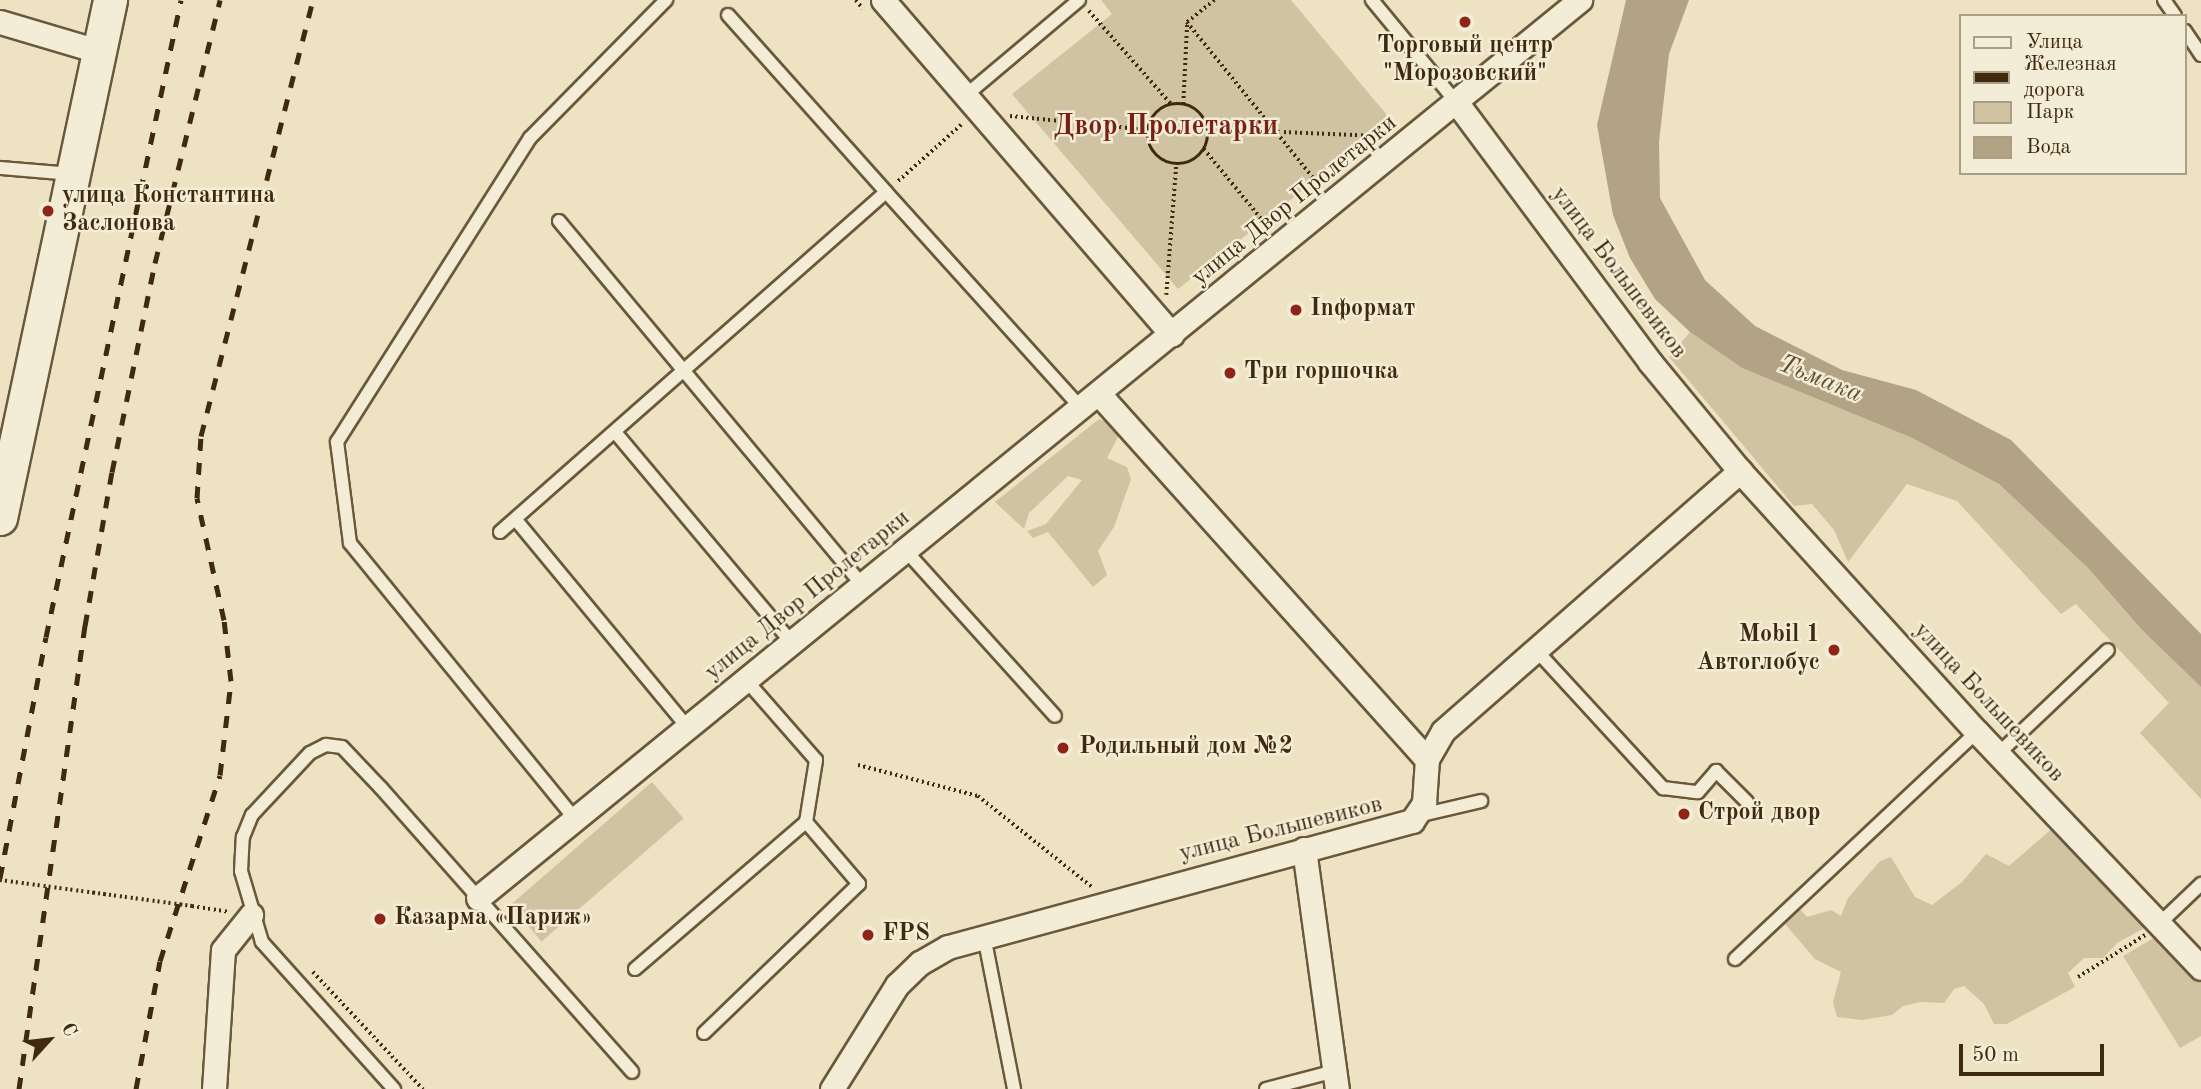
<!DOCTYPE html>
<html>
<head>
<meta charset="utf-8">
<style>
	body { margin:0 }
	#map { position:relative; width:2201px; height:1089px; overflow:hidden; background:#ede2c1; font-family:"Old Standard TT",serif }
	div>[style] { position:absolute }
	.green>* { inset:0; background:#cfc3a2; transform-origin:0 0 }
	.water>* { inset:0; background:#b2a384 }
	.path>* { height:3.5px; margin-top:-1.75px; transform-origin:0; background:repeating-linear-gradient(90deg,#3f2a0d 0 2px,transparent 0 5.5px) }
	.path>.ring { margin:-1.75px; padding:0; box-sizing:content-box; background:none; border:3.5px solid #3f2a0d; border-radius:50% }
	.roads { filter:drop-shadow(2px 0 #6a583a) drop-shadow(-2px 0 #6a583a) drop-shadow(0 2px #6a583a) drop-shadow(0 -2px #6a583a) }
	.service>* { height:12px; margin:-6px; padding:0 6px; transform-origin:6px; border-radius:6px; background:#f3ecd7 }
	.minor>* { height:23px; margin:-11.5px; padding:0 11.5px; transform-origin:11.5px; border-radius:11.5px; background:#f3ecd7 }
	.secondary>* { height:33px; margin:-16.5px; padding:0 16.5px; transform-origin:16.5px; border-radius:16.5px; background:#f3ecd7 }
	.rail>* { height:5px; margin-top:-2.5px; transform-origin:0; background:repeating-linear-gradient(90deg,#3f2a0d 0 12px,transparent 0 24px) }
	.path-bridge>* { height:3.5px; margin-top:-1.75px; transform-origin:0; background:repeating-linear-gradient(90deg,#3f2a0d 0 2px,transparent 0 5.5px) }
	.dots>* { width:19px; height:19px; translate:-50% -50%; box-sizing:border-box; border:4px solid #f3ecd7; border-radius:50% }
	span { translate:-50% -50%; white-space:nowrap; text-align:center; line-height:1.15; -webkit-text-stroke:5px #f3ecd7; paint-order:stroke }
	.poi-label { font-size:24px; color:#3f2a0d; font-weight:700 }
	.left { translate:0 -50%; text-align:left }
	.right { translate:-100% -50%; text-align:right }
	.street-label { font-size:24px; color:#3f2a0d }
	.water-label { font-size:26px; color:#624e31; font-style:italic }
	.quarter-label { font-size:28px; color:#7a1f14; font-weight:700 }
	.legend { position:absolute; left:1959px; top:14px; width:228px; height:161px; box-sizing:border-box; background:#f3ecd7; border:2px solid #ab9e86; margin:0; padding:9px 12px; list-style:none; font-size:21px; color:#3f2a0d }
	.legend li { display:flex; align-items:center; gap:14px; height:35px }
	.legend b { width:35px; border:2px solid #ab9e86 }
	.north { position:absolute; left:14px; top:1005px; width:70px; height:70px; -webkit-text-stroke:5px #f3ecd7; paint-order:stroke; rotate:63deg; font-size:19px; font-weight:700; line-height:28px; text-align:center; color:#3f2a0d }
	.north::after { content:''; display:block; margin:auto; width:24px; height:32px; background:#3f2a0d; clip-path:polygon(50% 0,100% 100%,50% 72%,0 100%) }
	.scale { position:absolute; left:1959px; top:1044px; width:145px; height:32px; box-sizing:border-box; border:4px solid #3f2a0d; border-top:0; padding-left:9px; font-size:21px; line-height:24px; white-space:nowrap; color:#3f2a0d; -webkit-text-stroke:5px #f3ecd7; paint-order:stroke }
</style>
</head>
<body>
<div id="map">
	<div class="green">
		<i style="clip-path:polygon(1101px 0,1291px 0,1391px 120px,1178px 289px,1012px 94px,1112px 14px)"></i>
		<i style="clip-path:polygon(1690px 332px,1742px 368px,1912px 438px,1999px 484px,2088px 568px,2142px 630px,2201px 687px,2201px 799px,2140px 733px,2169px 703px,2076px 604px,2061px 614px,1957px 501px,1907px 484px,1848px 562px,1834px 530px,1812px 504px,1794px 506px,1669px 357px)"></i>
		<i style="clip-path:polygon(1099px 419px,1122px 429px,1107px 458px,1127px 467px,1131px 479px,1114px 527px,1098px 551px,1107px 575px,1093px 587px,1048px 532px,1033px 538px,1027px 531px,1046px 524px,1082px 480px,1068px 476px,1029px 513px,1024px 529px,995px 502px)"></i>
		<i style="left:652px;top:782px;width:48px;height:188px;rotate:49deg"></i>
		<i style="clip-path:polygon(2055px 826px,2150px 925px,2117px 943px,2103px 958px,2084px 958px,2068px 973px,2075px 987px,2007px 1024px,1994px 1024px,1984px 1004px,1964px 986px,1954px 989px,1944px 1003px,1921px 1002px,1903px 1006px,1892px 1015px,1862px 1020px,1837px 1017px,1833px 1002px,1841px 972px,1815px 959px,1786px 925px,1785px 919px,1797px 906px,1807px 917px,1831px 910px,1841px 916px,1848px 898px,1880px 861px,1891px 857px,1915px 897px,1932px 905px,1962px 882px,1986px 854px,2009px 866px)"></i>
		<i style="clip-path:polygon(2159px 935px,2201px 981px,2201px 1036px,2180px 1048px,2123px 956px)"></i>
	</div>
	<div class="water">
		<i style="clip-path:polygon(1626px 0,1689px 0,1669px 54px,1659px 142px,1660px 198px,1705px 280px,1755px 326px,1842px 370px,1916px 390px,2011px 440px,2201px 634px,2201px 687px,2142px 630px,2088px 568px,1999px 484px,1912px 438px,1742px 368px,1690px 332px,1655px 299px,1630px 258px,1613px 215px,1597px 125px)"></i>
	</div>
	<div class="path">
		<i style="left:856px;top:0;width:11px;rotate:52deg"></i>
		<i style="left:1089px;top:11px;width:124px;rotate:48.6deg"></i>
		<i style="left:1187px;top:22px;width:211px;rotate:51deg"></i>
		<i style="left:1183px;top:104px;width:82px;rotate:-87.2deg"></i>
		<i style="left:1187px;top:22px;width:35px;rotate:-39deg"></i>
		<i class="ring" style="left:1148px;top:104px;width:56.5px;height:56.5px"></i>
		<i style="left:1010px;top:116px;width:139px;rotate:5.8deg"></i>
		<i style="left:1207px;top:129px;width:172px;rotate:2.3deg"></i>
		<i style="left:1204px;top:149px;width:102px;rotate:50.6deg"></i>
		<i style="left:898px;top:181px;width:87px;rotate:-41.7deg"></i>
		<i style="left:1166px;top:295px;width:131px;rotate:-85.6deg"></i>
		<i style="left:858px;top:765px;width:124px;rotate:14.5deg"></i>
		<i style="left:978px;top:796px;width:146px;rotate:38.6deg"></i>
		<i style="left:192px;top:906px;width:36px;rotate:9deg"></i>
		<i style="left:313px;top:972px;width:161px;rotate:46.8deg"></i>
		<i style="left:2078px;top:977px;width:79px;rotate:-32.1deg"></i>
	</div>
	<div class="roads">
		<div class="service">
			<i style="left:1372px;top:0;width:134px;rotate:50.5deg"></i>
			<i style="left:2164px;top:0;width:19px;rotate:55deg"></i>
			<i style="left:728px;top:15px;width:237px;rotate:48.2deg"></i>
			<i style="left:2185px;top:31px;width:29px;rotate:56deg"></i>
			<i style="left:965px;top:96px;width:149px;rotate:-40.1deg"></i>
			<i style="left:0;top:168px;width:72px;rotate:4.8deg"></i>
			<i style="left:559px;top:221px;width:475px;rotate:50.2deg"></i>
			<i style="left:615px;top:432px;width:275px;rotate:50deg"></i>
			<i style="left:516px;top:520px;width:270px;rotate:50.4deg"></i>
			<i style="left:500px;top:532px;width:514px;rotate:-41.37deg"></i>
			<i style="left:886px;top:192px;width:291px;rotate:47.9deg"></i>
			<i style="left:906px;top:551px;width:222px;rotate:47.9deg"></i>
			<i style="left:1536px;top:650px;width:188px;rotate:47.4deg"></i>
			<i style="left:1663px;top:788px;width:35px;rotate:7deg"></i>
			<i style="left:1698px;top:792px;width:28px;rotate:-49deg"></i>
			<i style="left:1716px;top:771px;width:44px;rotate:45deg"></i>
			<i style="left:1998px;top:754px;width:151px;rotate:-43.4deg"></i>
			<i style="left:1417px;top:816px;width:66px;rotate:-13.2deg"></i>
			<i style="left:575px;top:819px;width:356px;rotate:-129.2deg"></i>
			<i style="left:350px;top:543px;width:102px;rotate:-97.3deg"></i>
			<i style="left:337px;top:442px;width:360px;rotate:-57.6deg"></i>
			<i style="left:530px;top:138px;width:194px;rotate:-45.4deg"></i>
			<i style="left:2160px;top:923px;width:57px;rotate:-43.6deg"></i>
			<i style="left:984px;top:936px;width:156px;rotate:78.9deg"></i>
			<i style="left:1735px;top:959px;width:332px;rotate:-43.2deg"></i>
			<i style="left:635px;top:969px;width:225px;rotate:-40.7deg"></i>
			<i style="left:704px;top:1033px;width:215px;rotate:-43.9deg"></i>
			<i style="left:859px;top:884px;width:82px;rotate:-130.5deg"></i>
			<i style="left:806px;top:822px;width:63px;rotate:-80.8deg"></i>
			<i style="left:816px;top:760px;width:106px;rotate:-131.2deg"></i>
			<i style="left:394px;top:1089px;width:198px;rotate:-131.9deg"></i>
			<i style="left:262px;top:942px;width:74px;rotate:-106.5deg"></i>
			<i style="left:241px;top:871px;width:34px;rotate:-87deg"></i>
			<i style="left:243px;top:837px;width:24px;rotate:-68deg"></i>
			<i style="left:252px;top:815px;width:85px;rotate:-46.9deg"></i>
			<i style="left:310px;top:753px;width:18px;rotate:-27deg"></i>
			<i style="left:326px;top:745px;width:16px;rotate:7deg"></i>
			<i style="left:342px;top:747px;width:57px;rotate:46.4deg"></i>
			<i style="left:381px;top:788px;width:379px;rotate:48.5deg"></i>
			<i style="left:1266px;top:1089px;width:71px;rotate:-14.6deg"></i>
		</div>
		<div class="minor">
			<i style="left:883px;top:0;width:442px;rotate:49.2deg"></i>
			<i style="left:0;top:22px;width:102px;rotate:16.5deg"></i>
			<i style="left:1457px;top:103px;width:323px;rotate:53.3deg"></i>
			<i style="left:1650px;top:362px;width:141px;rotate:50.5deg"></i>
			<i style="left:1740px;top:471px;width:353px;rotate:47.8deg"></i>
			<i style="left:1977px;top:732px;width:325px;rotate:46.5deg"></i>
			<i style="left:1099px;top:394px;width:491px;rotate:48.1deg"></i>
			<i style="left:1304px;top:849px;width:242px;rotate:82.2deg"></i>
			<i style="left:478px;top:898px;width:1422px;rotate:-39.18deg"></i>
			<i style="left:214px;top:1089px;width:139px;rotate:-86.3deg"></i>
			<i style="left:223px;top:950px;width:45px;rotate:-51.3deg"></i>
			<i style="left:832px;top:1089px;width:123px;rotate:-58deg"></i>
			<i style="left:897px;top:985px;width:32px;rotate:-44deg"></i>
			<i style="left:920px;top:963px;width:32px;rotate:-30deg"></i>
			<i style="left:948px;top:947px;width:481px;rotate:-15.2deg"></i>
			<i style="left:1412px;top:821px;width:22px;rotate:-56deg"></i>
			<i style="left:1424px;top:803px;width:44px;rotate:-86.1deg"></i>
			<i style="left:1427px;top:759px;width:32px;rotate:-60deg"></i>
			<i style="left:1443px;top:731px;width:395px;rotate:-41.2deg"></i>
		</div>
		<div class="secondary">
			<i style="left:0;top:518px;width:530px;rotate:-78.01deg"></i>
		</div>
	</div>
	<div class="rail">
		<i style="left:0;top:878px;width:245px;rotate:-79.2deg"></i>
		<i style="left:46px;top:637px;width:651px;rotate:-78.03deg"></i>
		<i style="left:19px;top:1089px;width:468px;rotate:-81.9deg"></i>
		<i style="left:85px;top:626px;width:156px;rotate:-80.1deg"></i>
		<i style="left:112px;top:472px;width:213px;rotate:-78.4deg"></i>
		<i style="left:155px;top:263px;width:271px;rotate:-76.1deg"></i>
		<i style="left:136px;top:1089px;width:130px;rotate:-79.4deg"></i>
		<i style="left:160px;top:961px;width:195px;rotate:-72.1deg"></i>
		<i style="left:220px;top:775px;width:95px;rotate:-83.3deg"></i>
		<i style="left:231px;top:681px;width:61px;rotate:-96.5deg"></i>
		<i style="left:224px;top:620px;width:125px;rotate:-102.5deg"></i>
		<i style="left:197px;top:498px;width:62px;rotate:-86.3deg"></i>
		<i style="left:201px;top:436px;width:450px;rotate:-75.6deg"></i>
	</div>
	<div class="path-bridge">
		<i style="left:0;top:880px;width:194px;rotate:7.7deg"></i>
	</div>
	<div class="dots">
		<i style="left:1465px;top:22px;background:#8f2418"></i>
		<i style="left:48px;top:211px;background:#8f2418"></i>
		<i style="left:1296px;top:310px;background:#8f2418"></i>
		<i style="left:1230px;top:373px;background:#8f2418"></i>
		<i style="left:1834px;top:650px;background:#8f2418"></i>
		<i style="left:1063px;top:748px;background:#8f2418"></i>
		<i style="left:1684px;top:814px;background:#8f2418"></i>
		<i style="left:380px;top:919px;background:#8f2418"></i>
		<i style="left:868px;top:935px;background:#8f2418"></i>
	</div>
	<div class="poi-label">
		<span style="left:1465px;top:61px">Торговый центр<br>"Морозовский"</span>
		<span class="left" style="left:62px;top:211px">улица Константина<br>Заслонова</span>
		<span class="left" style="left:1310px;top:310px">Inформат</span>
		<span class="left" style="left:1244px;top:373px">Три горшочка</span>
		<span class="right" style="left:1820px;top:650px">Mobil 1<br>Автоглобус</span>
		<span class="left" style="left:1079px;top:748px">Родильный дом №2</span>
		<span class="left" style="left:1698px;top:814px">Строй двор</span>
		<span class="left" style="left:394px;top:919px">Казарма «Париж»</span>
		<span class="left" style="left:882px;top:935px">FPS</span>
	</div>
	<div class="street-label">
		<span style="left:1295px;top:201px;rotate:-39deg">улица Двор Пролетарки</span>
		<span style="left:1618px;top:273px;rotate:53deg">улица Большевиков</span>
		<span style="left:808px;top:596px;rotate:-39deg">улица Двор Пролетарки</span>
		<span style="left:1988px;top:703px;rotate:47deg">улица Большевиков</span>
		<span style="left:1281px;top:830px;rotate:-14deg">улица Большевиков</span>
	</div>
	<div class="water-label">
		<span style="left:1820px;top:380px;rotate:22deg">Тьмака</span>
	</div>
	<div class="quarter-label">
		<span style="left:1166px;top:127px">Двор Пролетарки</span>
	</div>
	<ul class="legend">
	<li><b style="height:9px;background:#f3ecd7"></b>Улица</li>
	<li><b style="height:9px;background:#3f2a0d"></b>Железная дорога</li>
	<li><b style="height:19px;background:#cfc3a2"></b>Парк</li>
	<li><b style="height:19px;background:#b2a384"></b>Вода</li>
	</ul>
	<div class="north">С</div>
	<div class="scale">50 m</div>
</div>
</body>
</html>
